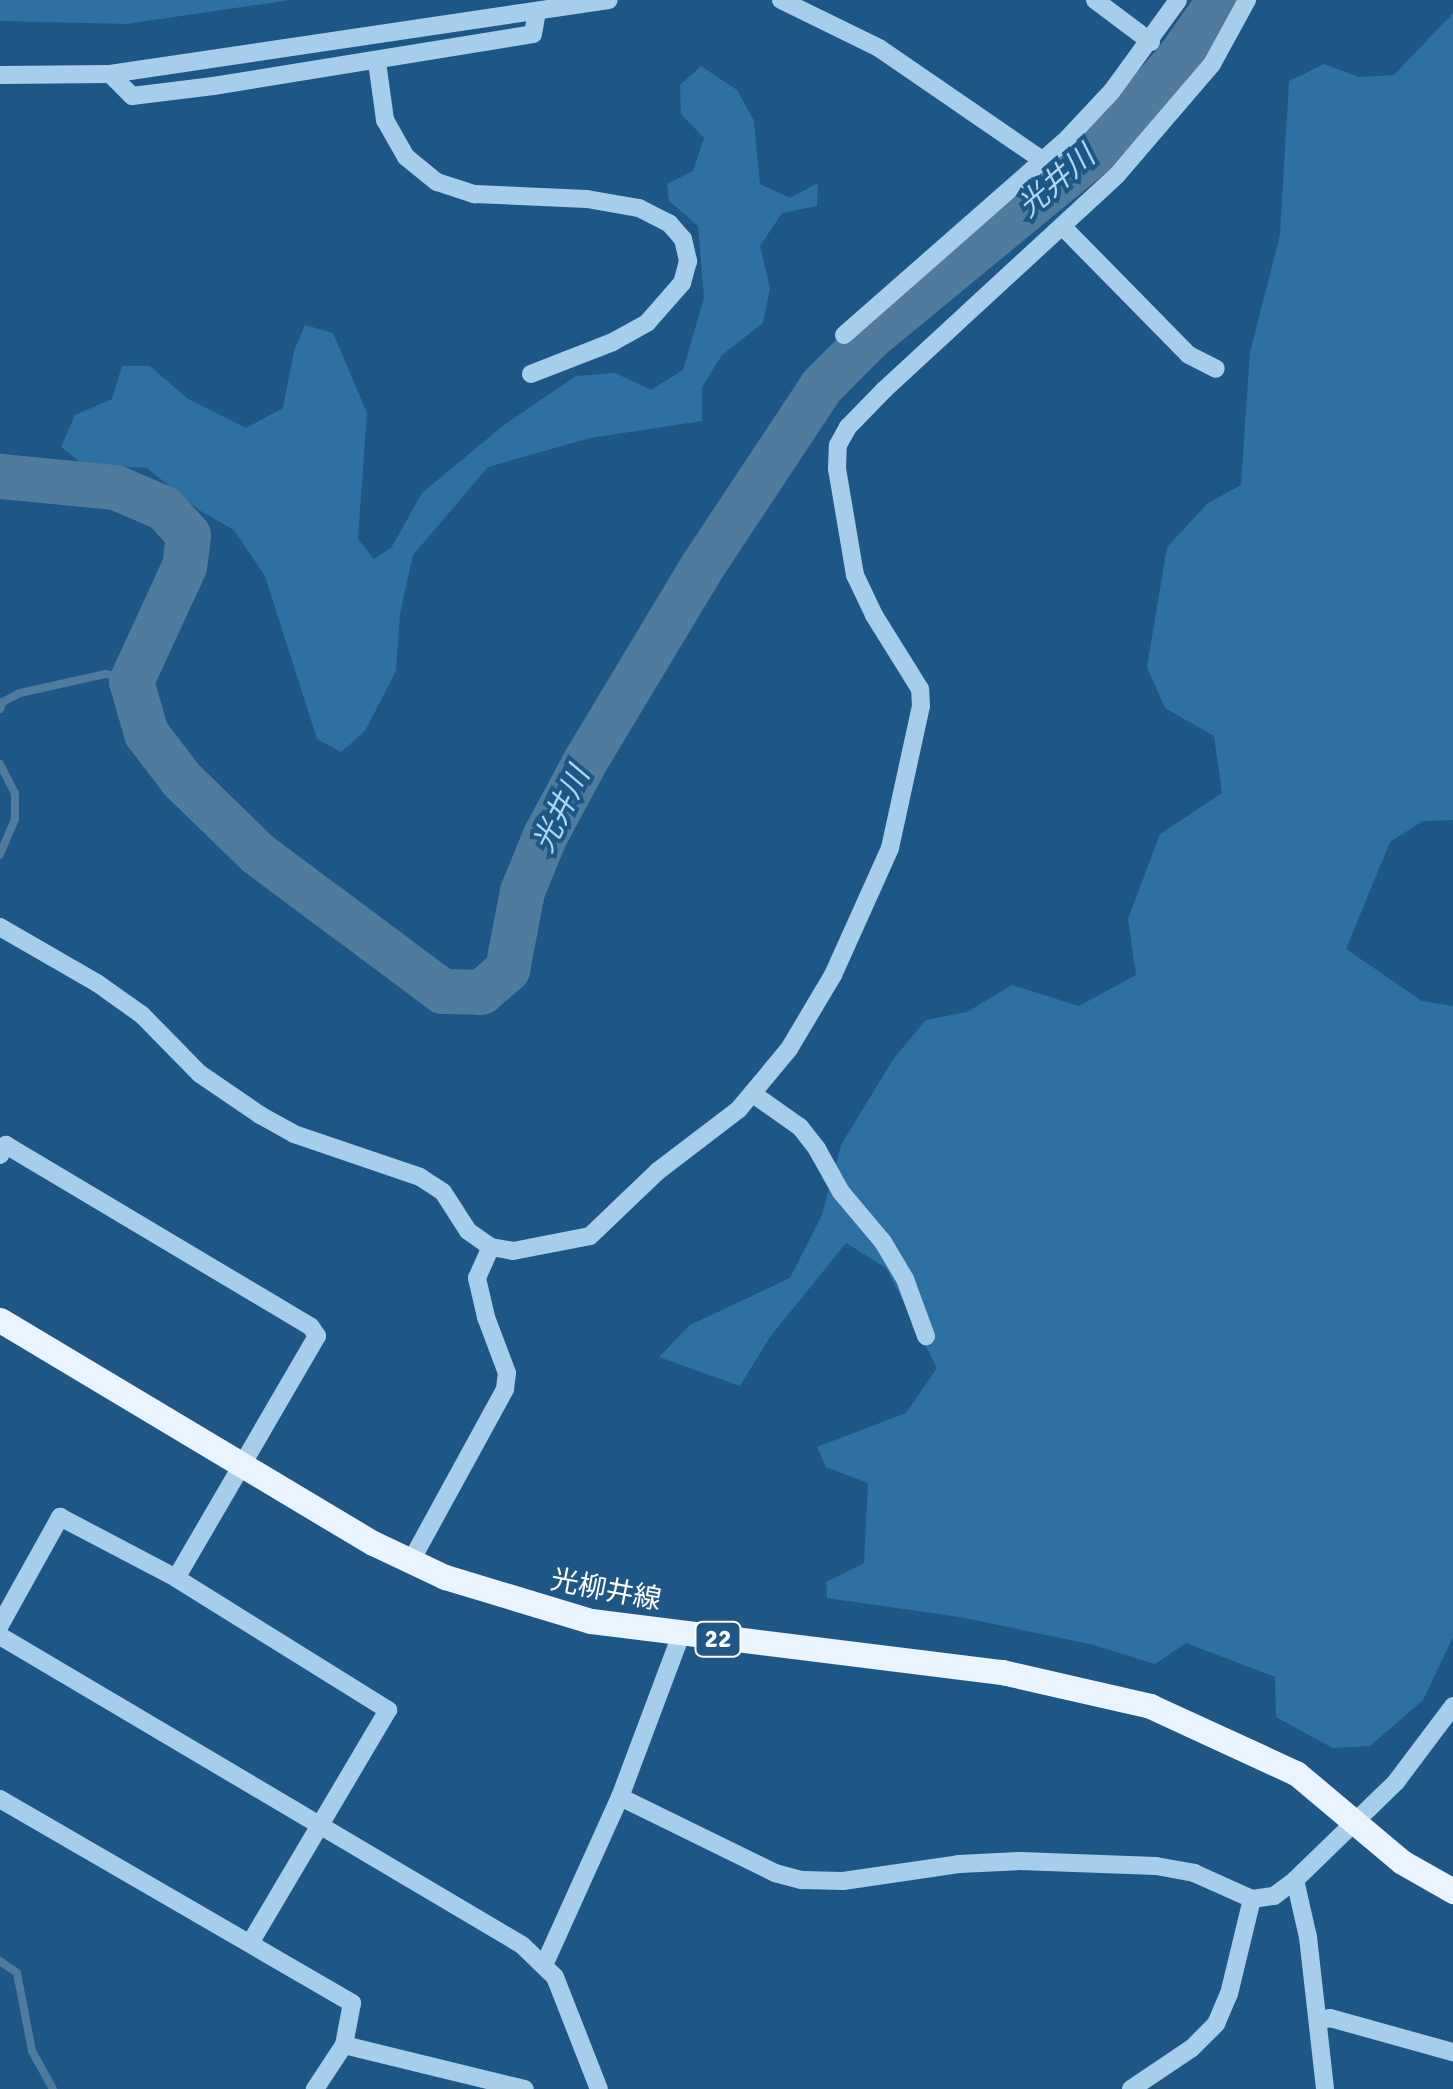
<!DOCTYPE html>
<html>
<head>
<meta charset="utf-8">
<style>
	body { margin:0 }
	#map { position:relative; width:1453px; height:2089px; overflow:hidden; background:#1e5785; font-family:Signika,"Noto Sans JP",sans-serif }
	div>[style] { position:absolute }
	.green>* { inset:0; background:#2e70a1 }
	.stream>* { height:8px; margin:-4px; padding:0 4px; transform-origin:4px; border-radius:4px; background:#517b9c }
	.river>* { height:45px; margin:-22.5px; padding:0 22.5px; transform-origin:22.5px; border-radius:22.5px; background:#517b9c }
	.minor>* { height:18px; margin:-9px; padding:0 9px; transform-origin:9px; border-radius:9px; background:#a6cdea }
	.major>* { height:25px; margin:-12.5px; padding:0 12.5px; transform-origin:12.5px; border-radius:12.5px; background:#e9f4fe }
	span { translate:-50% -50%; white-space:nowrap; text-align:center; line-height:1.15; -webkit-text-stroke:8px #1e5785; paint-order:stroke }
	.shield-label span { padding:2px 8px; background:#1e5785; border:2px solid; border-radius:8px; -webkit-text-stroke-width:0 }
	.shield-label { font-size:25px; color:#fff; font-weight:700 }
	.street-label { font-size:28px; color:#fff }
	.water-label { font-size:30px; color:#b1d6f2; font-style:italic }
</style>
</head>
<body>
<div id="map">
	<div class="green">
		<i style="clip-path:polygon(0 0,291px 0,126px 24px,0 21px)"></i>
		<i style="clip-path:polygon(1453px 13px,1453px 820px,1423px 821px,1390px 842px,1346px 949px,1422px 1001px,1453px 1006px,1453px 1637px,1423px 1700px,1370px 1746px,1333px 1748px,1276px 1717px,1275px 1677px,1186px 1643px,1155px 1664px,1090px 1644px,960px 1617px,827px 1598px,826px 1582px,864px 1563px,868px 1483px,826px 1467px,817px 1447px,906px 1413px,937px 1368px,886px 1268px,846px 1243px,770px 1337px,740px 1386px,659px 1357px,690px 1325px,790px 1278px,822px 1215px,841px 1145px,894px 1058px,926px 1020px,967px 1012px,1012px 985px,1079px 1006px,1136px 975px,1128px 919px,1160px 834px,1222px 793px,1214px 736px,1165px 708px,1147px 667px,1167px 547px,1208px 503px,1241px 485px,1250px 352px,1280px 235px,1289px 81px,1324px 64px,1359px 77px,1394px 75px)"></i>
		<i style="clip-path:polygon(701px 66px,737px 90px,754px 121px,760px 184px,790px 198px,818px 183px,817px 206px,782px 213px,760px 246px,770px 288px,763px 323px,722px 355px,702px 387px,702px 421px,590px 438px,488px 467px,413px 555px,400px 613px,396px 671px,365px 731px,341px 752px,317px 739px,265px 576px,234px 530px,199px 510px,147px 468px,83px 464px,61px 447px,75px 415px,112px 399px,122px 366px,150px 366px,188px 399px,246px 428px,283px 408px,294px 351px,305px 325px,333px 333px,367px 413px,358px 539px,374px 559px,391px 548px,422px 493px,504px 425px,576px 376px,615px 373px,651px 390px,683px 370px,704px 298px,698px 226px,669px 201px,667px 184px,693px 171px,704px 138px,681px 114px,680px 85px)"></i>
	</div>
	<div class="stream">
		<i style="left:0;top:709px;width:8px;rotate:-67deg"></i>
		<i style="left:3px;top:702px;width:19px;rotate:-28deg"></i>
		<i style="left:20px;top:693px;width:88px;rotate:-12.5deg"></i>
		<i style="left:106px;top:674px;width:26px;rotate:16deg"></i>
		<i style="left:0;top:764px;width:33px;rotate:63deg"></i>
		<i style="left:15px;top:793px;width:26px;rotate:90deg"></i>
		<i style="left:15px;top:819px;width:39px;rotate:113deg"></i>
		<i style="left:0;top:1961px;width:21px;rotate:35deg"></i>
		<i style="left:17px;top:1973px;width:79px;rotate:79.1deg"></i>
		<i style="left:32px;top:2051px;width:43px;rotate:61.1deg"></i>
	</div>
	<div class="river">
		<i style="left:0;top:476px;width:116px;rotate:5.5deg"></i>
		<i style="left:115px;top:487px;width:53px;rotate:23.2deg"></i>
		<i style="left:164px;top:508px;width:36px;rotate:48deg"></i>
		<i style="left:188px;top:535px;width:31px;rotate:97deg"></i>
		<i style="left:184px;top:566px;width:127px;rotate:114.7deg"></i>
		<i style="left:131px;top:681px;width:54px;rotate:73.9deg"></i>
		<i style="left:146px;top:733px;width:58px;rotate:52.7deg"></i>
		<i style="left:181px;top:779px;width:106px;rotate:44.2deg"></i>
		<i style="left:257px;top:853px;width:231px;rotate:36.7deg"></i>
		<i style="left:442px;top:991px;width:39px;rotate:1deg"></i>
		<i style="left:481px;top:992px;width:35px;rotate:-41deg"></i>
		<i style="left:507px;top:969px;width:79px;rotate:-79.1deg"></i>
		<i style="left:522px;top:891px;width:61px;rotate:-67.7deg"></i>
		<i style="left:545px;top:835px;width:86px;rotate:-61.7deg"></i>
		<i style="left:586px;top:759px;width:225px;rotate:-59deg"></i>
		<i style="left:702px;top:566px;width:216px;rotate:-56.5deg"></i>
		<i style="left:821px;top:386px;width:69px;rotate:-45deg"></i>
		<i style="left:870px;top:337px;width:286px;rotate:-39.5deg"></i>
		<i style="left:1091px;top:155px;width:127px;rotate:-47.9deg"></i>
		<i style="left:1176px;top:61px;width:75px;rotate:-54.8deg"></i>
	</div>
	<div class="minor">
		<i style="left:781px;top:0;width:109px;rotate:26.1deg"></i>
		<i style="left:879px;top:48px;width:198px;rotate:34.5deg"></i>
		<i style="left:1095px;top:0;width:70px;rotate:36.9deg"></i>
		<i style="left:377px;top:62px;width:59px;rotate:82.1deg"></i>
		<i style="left:385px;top:120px;width:43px;rotate:60.4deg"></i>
		<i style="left:406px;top:157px;width:40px;rotate:39deg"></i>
		<i style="left:437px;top:182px;width:40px;rotate:18deg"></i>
		<i style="left:475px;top:194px;width:112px;rotate:2.6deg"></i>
		<i style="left:587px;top:199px;width:53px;rotate:9.8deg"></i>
		<i style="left:639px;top:208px;width:34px;rotate:27deg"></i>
		<i style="left:669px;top:223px;width:21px;rotate:49deg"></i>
		<i style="left:683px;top:239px;width:23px;rotate:77deg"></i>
		<i style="left:688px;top:261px;width:23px;rotate:105deg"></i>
		<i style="left:682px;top:283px;width:53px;rotate:131.2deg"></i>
		<i style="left:647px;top:323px;width:39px;rotate:151deg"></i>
		<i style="left:613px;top:342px;width:88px;rotate:158.7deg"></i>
		<i style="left:110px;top:74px;width:31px;rotate:45deg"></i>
		<i style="left:132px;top:96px;width:82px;rotate:-7deg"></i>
		<i style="left:213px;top:86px;width:324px;rotate:-9.2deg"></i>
		<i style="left:533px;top:34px;width:22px;rotate:-80deg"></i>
		<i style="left:0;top:75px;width:110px;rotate:-0.5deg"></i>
		<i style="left:110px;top:74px;width:504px;rotate:-8.44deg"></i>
		<i style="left:1064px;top:228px;width:178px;rotate:45.5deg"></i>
		<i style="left:1189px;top:355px;width:30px;rotate:27deg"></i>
		<i style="left:844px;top:335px;width:298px;rotate:-41.3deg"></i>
		<i style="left:1068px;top:138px;width:64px;rotate:-46.9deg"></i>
		<i style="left:1112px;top:91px;width:112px;rotate:-54deg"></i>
		<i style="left:0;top:927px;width:112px;rotate:30deg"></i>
		<i style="left:97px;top:983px;width:55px;rotate:35.4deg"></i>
		<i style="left:142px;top:1015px;width:83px;rotate:45.5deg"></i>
		<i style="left:200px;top:1074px;width:73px;rotate:34.3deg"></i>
		<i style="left:260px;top:1115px;width:39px;rotate:29deg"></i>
		<i style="left:294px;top:1134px;width:133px;rotate:18.8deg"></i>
		<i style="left:420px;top:1177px;width:27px;rotate:33deg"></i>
		<i style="left:443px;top:1192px;width:46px;rotate:57.3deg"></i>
		<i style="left:468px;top:1231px;width:28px;rotate:35deg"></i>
		<i style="left:491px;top:1247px;width:22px;rotate:10deg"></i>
		<i style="left:513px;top:1251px;width:78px;rotate:-11deg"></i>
		<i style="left:590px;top:1236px;width:94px;rotate:-43.7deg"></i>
		<i style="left:658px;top:1171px;width:102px;rotate:-37.4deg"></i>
		<i style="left:739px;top:1109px;width:78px;rotate:-50.2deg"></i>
		<i style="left:789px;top:1049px;width:86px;rotate:-59.3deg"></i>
		<i style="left:833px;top:975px;width:139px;rotate:-65.8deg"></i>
		<i style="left:890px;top:848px;width:145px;rotate:-77.7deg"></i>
		<i style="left:921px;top:706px;width:17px;rotate:-93deg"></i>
		<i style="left:920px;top:689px;width:87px;rotate:-121.9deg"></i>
		<i style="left:874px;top:615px;width:44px;rotate:-115.4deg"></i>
		<i style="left:855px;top:575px;width:108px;rotate:-99.6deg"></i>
		<i style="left:837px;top:469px;width:24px;rotate:-88deg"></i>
		<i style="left:838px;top:445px;width:21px;rotate:-61deg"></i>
		<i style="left:848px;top:427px;width:52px;rotate:-45.8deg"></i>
		<i style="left:884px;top:390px;width:317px;rotate:-42.7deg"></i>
		<i style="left:1117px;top:175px;width:146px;rotate:-49.4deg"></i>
		<i style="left:1212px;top:64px;width:73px;rotate:-61.3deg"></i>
		<i style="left:753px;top:1094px;width:57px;rotate:35.1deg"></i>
		<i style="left:800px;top:1127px;width:28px;rotate:52deg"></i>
		<i style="left:817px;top:1149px;width:49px;rotate:60.8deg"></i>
		<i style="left:841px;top:1192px;width:65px;rotate:50deg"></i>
		<i style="left:883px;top:1242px;width:43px;rotate:59.3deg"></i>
		<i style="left:905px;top:1279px;width:61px;rotate:69.8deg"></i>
		<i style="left:0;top:1155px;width:12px;rotate:-59deg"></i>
		<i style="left:6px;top:1145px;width:355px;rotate:30.8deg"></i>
		<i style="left:311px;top:1327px;width:11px;rotate:56deg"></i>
		<i style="left:317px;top:1336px;width:280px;rotate:120.2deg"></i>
		<i style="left:411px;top:1561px;width:196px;rotate:-61.3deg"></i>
		<i style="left:505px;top:1389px;width:16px;rotate:-83deg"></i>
		<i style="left:507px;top:1373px;width:60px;rotate:-110.6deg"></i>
		<i style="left:486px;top:1317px;width:40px;rotate:-103deg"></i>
		<i style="left:477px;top:1278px;width:34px;rotate:-66deg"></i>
		<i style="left:0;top:1625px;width:124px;rotate:-60.9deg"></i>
		<i style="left:60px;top:1517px;width:131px;rotate:27.7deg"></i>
		<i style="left:176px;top:1578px;width:250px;rotate:31.9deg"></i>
		<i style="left:388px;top:1710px;width:269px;rotate:120.6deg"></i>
		<i style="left:0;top:1636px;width:607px;rotate:30.62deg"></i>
		<i style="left:522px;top:1945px;width:46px;rotate:44.1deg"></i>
		<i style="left:555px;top:1977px;width:120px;rotate:68.6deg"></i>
		<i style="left:620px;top:1797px;width:173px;rotate:26.1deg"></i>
		<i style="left:775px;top:1873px;width:28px;rotate:15deg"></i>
		<i style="left:802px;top:1880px;width:41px;rotate:1.4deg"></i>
		<i style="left:843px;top:1881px;width:117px;rotate:-8.3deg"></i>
		<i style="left:959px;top:1864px;width:61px;rotate:-2.8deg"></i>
		<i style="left:1020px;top:1861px;width:136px;rotate:2.1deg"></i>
		<i style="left:1156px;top:1866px;width:39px;rotate:10deg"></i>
		<i style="left:1194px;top:1873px;width:64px;rotate:24.1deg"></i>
		<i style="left:1252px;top:1899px;width:22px;rotate:-8deg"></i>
		<i style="left:1274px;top:1896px;width:26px;rotate:-37deg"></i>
		<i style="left:1295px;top:1880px;width:141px;rotate:-44.1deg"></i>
		<i style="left:1396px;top:1782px;width:95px;rotate:-53.1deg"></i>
		<i style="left:0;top:1799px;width:407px;rotate:30.1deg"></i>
		<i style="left:352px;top:2003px;width:43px;rotate:100.8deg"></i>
		<i style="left:344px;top:2045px;width:53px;rotate:123.4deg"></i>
		<i style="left:1295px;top:1880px;width:58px;rotate:77.2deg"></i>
		<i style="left:1308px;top:1937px;width:153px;rotate:83.6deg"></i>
		<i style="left:545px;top:1963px;width:182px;rotate:-65.7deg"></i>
		<i style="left:620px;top:1797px;width:173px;rotate:-69.4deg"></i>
		<i style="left:1318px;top:2021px;width:12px;rotate:-14deg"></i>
		<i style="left:1330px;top:2018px;width:128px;rotate:15.5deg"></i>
		<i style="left:344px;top:2045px;width:186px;rotate:13.7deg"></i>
		<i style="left:1131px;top:2089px;width:73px;rotate:-33.9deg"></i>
		<i style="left:1192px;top:2048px;width:34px;rotate:-45deg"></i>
		<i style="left:1216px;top:2024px;width:33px;rotate:-67deg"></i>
		<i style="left:1229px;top:1994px;width:98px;rotate:-76.4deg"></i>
	</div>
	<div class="major">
		<i style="left:0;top:1320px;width:435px;rotate:30.9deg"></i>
		<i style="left:373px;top:1543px;width:80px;rotate:25.3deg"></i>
		<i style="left:445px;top:1577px;width:152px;rotate:16.8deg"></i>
		<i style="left:591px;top:1621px;width:414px;rotate:7.1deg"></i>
		<i style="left:1002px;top:1672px;width:152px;rotate:12.9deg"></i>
		<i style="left:1150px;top:1706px;width:161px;rotate:24.7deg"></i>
		<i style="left:1296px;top:1773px;width:138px;rotate:40deg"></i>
		<i style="left:1402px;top:1862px;width:59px;rotate:29.6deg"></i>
	</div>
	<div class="shield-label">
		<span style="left:718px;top:1639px">22</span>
	</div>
	<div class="street-label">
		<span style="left:606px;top:1590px;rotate:11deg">光柳井線</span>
	</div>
	<div class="water-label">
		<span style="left:1057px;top:182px;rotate:-41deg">光井川</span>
		<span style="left:562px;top:810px;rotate:-64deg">光井川</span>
	</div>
</div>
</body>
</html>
